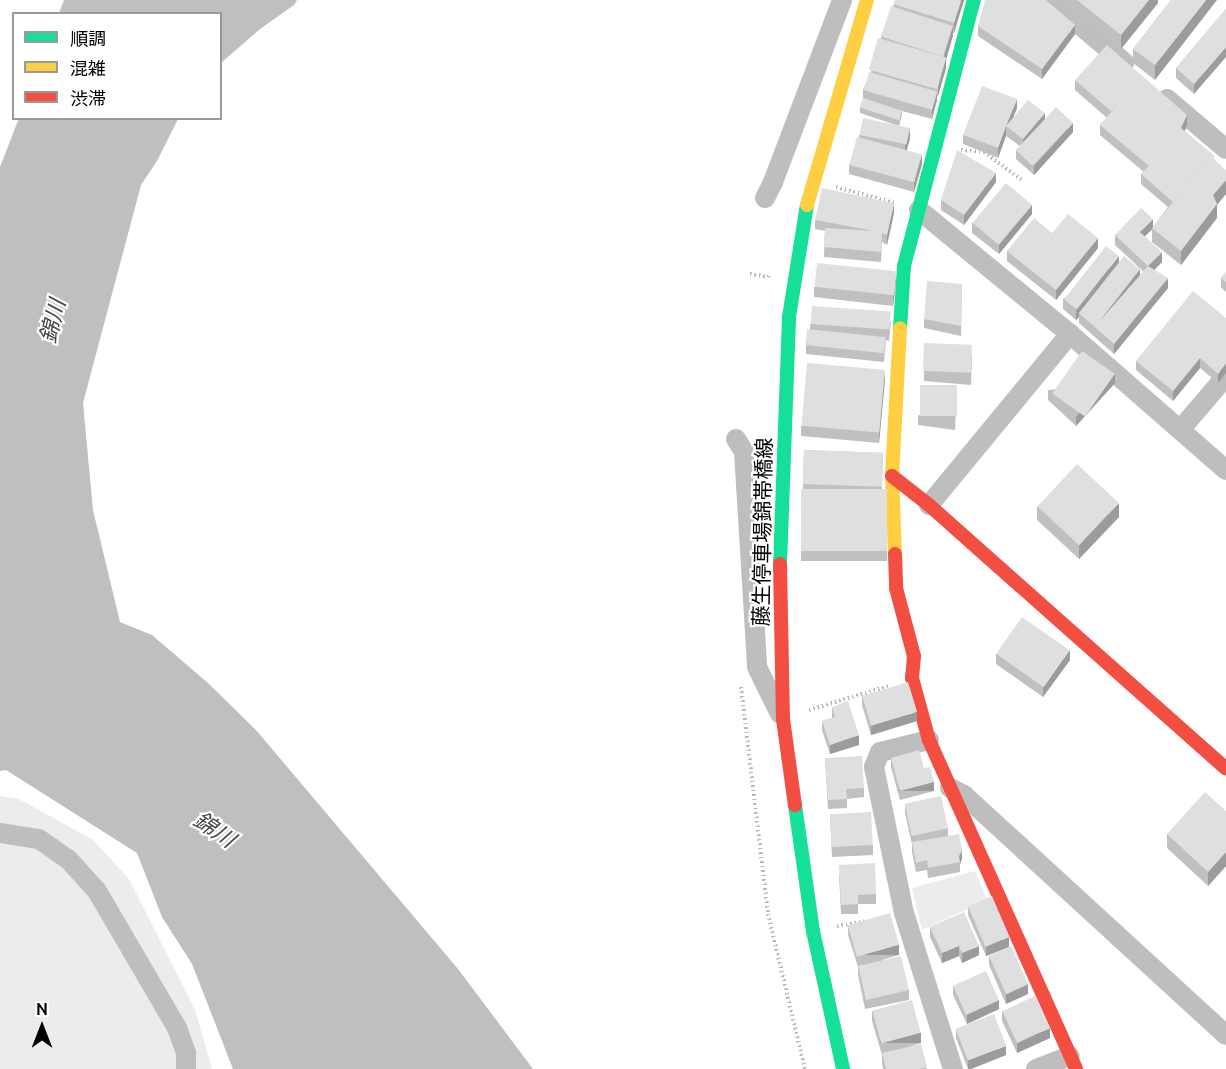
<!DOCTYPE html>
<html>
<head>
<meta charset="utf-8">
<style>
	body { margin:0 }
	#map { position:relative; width:1226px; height:1069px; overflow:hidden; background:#fff; font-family:Ubuntu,"Noto Sans JP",sans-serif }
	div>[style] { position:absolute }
	.green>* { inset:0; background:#ececec }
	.water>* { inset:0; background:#bfbfbf }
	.path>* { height:4px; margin-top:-2px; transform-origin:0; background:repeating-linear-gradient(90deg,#b9b9b9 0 1.5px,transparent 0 4.5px) }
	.street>* { height:20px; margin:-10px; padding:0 10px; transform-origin:10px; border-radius:10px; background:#bebebe }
	.fast>* { height:14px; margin:-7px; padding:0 7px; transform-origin:7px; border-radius:7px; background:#16e098 }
	.slow>* { height:14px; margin:-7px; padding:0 7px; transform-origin:7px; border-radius:7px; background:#ffcf43 }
	.jam>* { height:14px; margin:-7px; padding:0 7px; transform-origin:7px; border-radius:7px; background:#f24e42 }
	.wall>* { inset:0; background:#c0c0c0 }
	.shaded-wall>* { inset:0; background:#9c9c9c; transform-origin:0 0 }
	.building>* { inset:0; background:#dfdfdf; transform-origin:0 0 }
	span { translate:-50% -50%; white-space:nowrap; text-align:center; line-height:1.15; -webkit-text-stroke:4.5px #fff; paint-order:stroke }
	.street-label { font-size:21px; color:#000 }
	.water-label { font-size:22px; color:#444; font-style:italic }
	.legend { position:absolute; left:12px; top:12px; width:210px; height:108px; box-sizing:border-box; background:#fff; border:2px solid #999; margin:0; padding:8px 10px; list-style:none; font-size:18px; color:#000 }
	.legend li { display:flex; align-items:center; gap:12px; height:30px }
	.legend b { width:30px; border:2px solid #999 }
	.north { position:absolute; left:12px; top:997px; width:60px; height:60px; -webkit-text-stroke:4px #fff; paint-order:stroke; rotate:0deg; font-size:16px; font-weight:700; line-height:24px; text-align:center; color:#000 }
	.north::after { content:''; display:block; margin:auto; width:21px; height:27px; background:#000; clip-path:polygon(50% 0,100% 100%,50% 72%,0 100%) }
</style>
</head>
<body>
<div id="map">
	<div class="green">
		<i style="clip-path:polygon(0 796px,19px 799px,93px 840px,129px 879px,195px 1010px,212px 1069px,0 1069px)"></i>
		<i style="clip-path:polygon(975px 871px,987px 900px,922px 930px,912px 888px)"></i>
	</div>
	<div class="water">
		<i style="clip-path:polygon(64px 0,297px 0,294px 5px,260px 29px,221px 63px,220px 14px,59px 13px)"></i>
		<i style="clip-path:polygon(19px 118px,178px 119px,157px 161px,141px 185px,83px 403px,93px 510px,120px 622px,152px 635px,208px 683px,256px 730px,458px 969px,533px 1069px,233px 1069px,192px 964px,162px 917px,137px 853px,6px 770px,0 771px,0 167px)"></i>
	</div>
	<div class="path">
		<i style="left:961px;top:150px;width:23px;rotate:5deg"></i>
		<i style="left:984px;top:152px;width:49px;rotate:36.6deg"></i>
		<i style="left:836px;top:187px;width:61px;rotate:15.2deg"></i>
		<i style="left:750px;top:274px;width:18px;rotate:9deg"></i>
		<i style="left:768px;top:277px;width:2px;rotate:-63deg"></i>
		<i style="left:741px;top:687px;width:229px;rotate:83.2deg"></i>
		<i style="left:768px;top:914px;width:159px;rotate:76.6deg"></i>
		<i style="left:809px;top:710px;width:83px;rotate:-16.9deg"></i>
		<i style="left:837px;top:926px;width:28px;rotate:-10deg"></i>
	</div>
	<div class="street">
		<i style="left:1050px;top:0;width:97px;rotate:40deg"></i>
		<i style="left:1167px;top:99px;width:77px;rotate:40.3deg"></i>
		<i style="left:765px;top:198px;width:18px;rotate:-63deg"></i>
		<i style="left:773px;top:182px;width:195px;rotate:-69.2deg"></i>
		<i style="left:919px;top:210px;width:195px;rotate:39.4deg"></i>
		<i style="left:1070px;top:334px;width:207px;rotate:41.1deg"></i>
		<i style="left:1180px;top:430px;width:71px;rotate:-49.6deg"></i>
		<i style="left:736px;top:439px;width:15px;rotate:58deg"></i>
		<i style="left:744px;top:452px;width:215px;rotate:86.5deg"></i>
		<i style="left:757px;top:667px;width:52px;rotate:63.9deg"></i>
		<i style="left:929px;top:505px;width:222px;rotate:-50.5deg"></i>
		<i style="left:929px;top:740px;width:50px;rotate:166.2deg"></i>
		<i style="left:880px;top:752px;width:16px;rotate:112deg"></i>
		<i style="left:874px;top:767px;width:149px;rotate:78.4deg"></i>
		<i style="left:904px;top:913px;width:164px;rotate:72.6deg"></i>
		<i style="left:950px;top:788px;width:16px;rotate:27deg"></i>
		<i style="left:964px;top:795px;width:355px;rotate:42.5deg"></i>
		<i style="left:0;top:833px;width:39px;rotate:9deg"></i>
		<i style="left:39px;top:839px;width:35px;rotate:35deg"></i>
		<i style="left:68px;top:859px;width:43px;rotate:47.8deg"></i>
		<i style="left:97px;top:891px;width:159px;rotate:59.7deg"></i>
		<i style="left:177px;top:1028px;width:27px;rotate:70deg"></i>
		<i style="left:186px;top:1053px;width:16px;rotate:90deg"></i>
		<i style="left:1036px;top:1069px;width:36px;rotate:-21deg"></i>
	</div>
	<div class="fast">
		<i style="left:900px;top:328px;width:62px;rotate:-86.3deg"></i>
		<i style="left:904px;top:266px;width:275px;rotate:-75.3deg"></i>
		<i style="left:780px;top:564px;width:247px;rotate:-87.9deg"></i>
		<i style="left:789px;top:317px;width:113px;rotate:-80.9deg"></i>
		<i style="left:795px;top:805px;width:127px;rotate:81.9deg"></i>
		<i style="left:813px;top:931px;width:141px;rotate:77.7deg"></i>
	</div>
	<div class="slow">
		<i style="left:807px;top:205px;width:214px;rotate:-73.7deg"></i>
		<i style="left:895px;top:554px;width:78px;rotate:-92.2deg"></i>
		<i style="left:892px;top:476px;width:148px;rotate:-86.9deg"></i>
	</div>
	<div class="jam">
		<i style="left:892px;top:476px;width:47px;rotate:38.1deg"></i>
		<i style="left:929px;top:505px;width:397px;rotate:41.6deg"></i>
		<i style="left:895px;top:554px;width:34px;rotate:88deg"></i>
		<i style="left:896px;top:588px;width:70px;rotate:75.2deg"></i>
		<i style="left:914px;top:656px;width:22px;rotate:95deg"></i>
		<i style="left:912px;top:678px;width:64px;rotate:74.7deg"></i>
		<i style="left:929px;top:740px;width:360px;rotate:65.9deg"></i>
		<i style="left:780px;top:564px;width:155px;rotate:88.9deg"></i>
		<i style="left:783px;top:719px;width:87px;rotate:82.1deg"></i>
	</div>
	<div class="wall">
		<i style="clip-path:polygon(895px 0,964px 0,954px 33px,953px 33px,946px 60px,946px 68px,938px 96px,937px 96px,937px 100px,932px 119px,902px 111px,902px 115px,899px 126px,860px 113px,860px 108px,863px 98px,863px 90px,871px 72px,881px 39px,881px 36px,893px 7px)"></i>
		<i style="clip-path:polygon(1059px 0,1158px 0,1158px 3px,1121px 49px)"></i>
		<i style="clip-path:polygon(1171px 0,1155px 80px,1133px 63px,1133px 49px)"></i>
		<i style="clip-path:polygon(1226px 9px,1194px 94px,1176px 78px,1176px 68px)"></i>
		<i style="clip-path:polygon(978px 26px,1075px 34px,1042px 79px,978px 36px)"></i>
		<i style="clip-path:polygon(1075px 80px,1187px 125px,1185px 131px,1215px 160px,1217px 218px,1181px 265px,1152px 242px,1152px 230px,1145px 236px,1162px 262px,1154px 270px,1168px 288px,1114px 354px,1079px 323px,1079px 317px,1076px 320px,1063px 309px,1063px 299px,1119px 262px,1140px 276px,1144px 272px,1115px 245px,1115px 235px,1153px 227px,1168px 207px,1141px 184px,1141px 174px,1144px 172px,1100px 135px,1100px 125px,1107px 118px,1075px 90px)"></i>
		<i style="clip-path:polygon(1017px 108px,1013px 118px,1045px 118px,1073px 132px,1034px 175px,1016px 159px,1016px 150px,1020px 146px,1006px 136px,998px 158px,963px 144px,963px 135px)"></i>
		<i style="clip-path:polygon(859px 135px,910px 138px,907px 150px,922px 164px,914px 192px,849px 174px,849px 165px,859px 138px)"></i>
		<i style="clip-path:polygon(996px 182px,964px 225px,941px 210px,941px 200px)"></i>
		<i style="clip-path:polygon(894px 213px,887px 245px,882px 242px,881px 262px,824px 257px,825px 231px,815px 229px,815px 220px)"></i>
		<i style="clip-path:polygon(1032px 214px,999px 254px,972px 233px,972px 223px)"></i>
		<i style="clip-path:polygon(1052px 233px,1098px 248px,1056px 300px,1007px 261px,1007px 251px)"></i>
		<i style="clip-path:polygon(1226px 272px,1226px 292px,1221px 287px,1221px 278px)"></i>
		<i style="clip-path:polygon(896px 282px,893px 306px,814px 297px,814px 287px)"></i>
		<i style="clip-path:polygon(962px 284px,961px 336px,924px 328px,924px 319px)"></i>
		<i style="clip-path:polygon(1226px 318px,1218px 383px,1200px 368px,1173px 401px,1136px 370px,1136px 361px)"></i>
		<i style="clip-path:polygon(891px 322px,889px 341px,886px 340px,884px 362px,806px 354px,806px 345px,810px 329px,810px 324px)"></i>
		<i style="clip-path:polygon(924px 343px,972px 355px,971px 385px,924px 381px)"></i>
		<i style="clip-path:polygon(885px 379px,879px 443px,801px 436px,801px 426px)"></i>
		<i style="clip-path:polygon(1115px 383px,1076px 426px,1048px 400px,1048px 390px)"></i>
		<i style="clip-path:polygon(957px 385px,955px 430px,918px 425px,918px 416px)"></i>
		<i style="clip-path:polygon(804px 450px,883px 453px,882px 489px,887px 489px,887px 561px,801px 561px,801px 489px,803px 489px)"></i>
		<i style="clip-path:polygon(1037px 506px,1119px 517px,1079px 559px,1037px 520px)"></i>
		<i style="clip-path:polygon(996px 654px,1070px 660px,1043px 697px,996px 664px)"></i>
		<i style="clip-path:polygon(862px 696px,917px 721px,871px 735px,862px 705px)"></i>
		<i style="clip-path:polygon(832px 707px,859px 745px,830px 754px,822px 730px,822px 721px,832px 718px)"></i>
		<i style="clip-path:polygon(825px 758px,864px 788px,864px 797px,847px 799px,847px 808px,828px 809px)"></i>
		<i style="clip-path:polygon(891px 758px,924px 768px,934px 791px,900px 800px,891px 767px)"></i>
		<i style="clip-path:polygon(905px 804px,948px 828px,948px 836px,962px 859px,960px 864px,960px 872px,928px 878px,927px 870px,916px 872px,912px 852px,912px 844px,905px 813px)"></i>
		<i style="clip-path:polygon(1226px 811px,1226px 866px,1208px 886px,1167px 848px,1167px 834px)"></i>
		<i style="clip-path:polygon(830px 814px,873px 845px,873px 855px,832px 857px)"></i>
		<i style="clip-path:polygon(839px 874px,876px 894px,876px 904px,858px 904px,858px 914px,841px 914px)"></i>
		<i style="clip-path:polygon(968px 906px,1009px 947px,986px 956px,968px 915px)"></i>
		<i style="clip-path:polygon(848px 925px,899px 955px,882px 960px,909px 990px,909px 1000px,865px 1009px,858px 975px,858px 967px,848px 935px)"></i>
		<i style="clip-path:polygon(930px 927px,979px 955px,962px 963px,959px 956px,942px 963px,930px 937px)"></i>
		<i style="clip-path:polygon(989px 956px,1028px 994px,1006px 1004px,989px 965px)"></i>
		<i style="clip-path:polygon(953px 986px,999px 1009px,967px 1024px,953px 995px)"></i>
		<i style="clip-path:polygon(872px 1011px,921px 1043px,909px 1047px,927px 1069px,883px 1069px,882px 1063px,882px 1055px,872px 1021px)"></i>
		<i style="clip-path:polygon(1002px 1011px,1050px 1038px,1017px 1053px,1002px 1021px)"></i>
		<i style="clip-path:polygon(956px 1029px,1006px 1055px,971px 1069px,968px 1069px,956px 1038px)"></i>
	</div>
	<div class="shaded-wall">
		<i style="clip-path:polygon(961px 0,964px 0,954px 33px,954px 23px)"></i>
		<i style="clip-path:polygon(1149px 0,1158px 0,1158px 3px,1121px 49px,1121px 35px)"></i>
		<i style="clip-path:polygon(1206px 0,1217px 0,1155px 80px,1155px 65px)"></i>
		<i style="clip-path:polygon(1075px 25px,1075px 34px,1042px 79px,1042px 69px)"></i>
		<i style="clip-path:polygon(953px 26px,953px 36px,946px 60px,946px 68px,938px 96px,938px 87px,944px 64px,944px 56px)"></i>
		<i style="clip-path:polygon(1226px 47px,1226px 57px,1194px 94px,1194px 84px)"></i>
		<i style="clip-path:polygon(937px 91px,937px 100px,932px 119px,932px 110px)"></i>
		<i style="clip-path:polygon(1017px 99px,1017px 108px,1009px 128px,1006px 126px)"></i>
		<i style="clip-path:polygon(1045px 113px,1045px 123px,1023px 149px,1023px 139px)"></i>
		<i style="clip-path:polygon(1187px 115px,1187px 125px,1181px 138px,1181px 128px)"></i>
		<i style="clip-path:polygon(1073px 123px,1073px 132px,1034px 175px,1034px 166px)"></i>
		<i style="clip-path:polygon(1006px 126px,1006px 136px,998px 158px,998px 148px)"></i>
		<i style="clip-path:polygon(910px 128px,910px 138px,905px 156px,905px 146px)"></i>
		<i style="clip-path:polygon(922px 154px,922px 164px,914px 192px,914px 182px)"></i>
		<i style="clip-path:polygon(996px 173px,996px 182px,964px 225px,964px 215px)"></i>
		<i style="clip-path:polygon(1226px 180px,1226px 194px,1217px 205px,1217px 218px,1181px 265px,1181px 251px,1213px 195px)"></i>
		<i style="clip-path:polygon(894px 203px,894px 213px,887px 245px,887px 235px)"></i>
		<i style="clip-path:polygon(1032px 205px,1032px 214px,999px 254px,999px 245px)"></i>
		<i style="clip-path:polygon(1153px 219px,1153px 228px,1140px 241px,1140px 232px)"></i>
		<i style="clip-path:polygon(1098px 238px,1098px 248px,1056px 300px,1056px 290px)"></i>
		<i style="clip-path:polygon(1162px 252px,1162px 262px,1148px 276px,1148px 266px)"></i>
		<i style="clip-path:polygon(1119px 256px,1119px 266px,1079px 313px,1079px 317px,1076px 320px,1076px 310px)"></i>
		<i style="clip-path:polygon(1140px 269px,1140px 279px,1098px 323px)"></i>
		<i style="clip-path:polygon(896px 272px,896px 282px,893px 306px,893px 296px)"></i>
		<i style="clip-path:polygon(1168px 278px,1168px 288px,1114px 354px,1114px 344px)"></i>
		<i style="clip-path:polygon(1200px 358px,1200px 368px,1173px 401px,1173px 391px)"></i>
		<i style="clip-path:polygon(1226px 363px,1226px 373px,1218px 383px,1218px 374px)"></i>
		<i style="clip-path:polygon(885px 370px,885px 379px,879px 443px,879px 433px)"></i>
		<i style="clip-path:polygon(1115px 374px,1115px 383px,1076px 426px,1076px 417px)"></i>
		<i style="clip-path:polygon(1119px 503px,1119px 517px,1079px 559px,1079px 545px)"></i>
		<i style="clip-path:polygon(1070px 650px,1070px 660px,1043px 697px,1043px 687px)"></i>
		<i style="clip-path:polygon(917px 712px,917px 721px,871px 735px,871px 725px)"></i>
		<i style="clip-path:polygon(859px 735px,859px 745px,830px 754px,830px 745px)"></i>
		<i style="left:934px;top:782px;width:9px;height:35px;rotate:90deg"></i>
		<i style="clip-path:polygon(962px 850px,962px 859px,960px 864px,959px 856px)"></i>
		<i style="clip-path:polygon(1226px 852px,1226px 866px,1208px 886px,1208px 872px)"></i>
		<i style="clip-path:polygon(1009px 937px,1009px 947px,986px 956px,986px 947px)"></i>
		<i style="left:899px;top:945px;width:10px;height:43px;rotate:90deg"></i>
		<i style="clip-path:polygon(959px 946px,959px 956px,942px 963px,942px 953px)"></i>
		<i style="clip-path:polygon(979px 946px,979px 955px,962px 963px,962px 953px)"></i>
		<i style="clip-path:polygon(1028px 984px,1028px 994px,1006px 1004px,1006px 994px)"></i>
		<i style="clip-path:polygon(999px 1000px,999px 1009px,967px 1024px,967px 1014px)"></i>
		<i style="clip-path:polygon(1050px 1028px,1050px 1038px,1017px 1053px,1017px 1043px)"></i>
		<i style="left:921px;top:1033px;width:10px;height:41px;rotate:90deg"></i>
		<i style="clip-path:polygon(1006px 1046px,1006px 1055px,971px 1069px,968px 1069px,968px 1060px)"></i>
	</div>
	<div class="building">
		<i style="clip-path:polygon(895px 0,959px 0,961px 1px,954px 23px,893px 4px)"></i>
		<i style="clip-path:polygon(985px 0,1046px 0,1075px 25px,1042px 69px,978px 26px)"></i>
		<i style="clip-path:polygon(1077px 0,1149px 0,1121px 35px)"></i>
		<i style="clip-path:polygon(1171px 0,1206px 0,1155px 65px,1133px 49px)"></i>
		<i style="left:891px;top:6px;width:65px;height:32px;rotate:18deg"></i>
		<i style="clip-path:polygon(1226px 9px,1226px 47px,1194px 84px,1176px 68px)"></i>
		<i style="left:878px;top:38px;width:71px;height:33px;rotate:16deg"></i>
		<i style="clip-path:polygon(1107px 45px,1187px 115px,1181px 128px,1215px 156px,1212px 159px,1210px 156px,1173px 202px,1141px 174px,1149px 166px,1100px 125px,1118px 104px,1111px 111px,1075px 80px)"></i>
		<i style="left:869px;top:72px;width:71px;height:19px;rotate:16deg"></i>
		<i style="clip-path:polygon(982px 86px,1017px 99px,1006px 126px,1028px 100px,1045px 113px,1023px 139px,1006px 126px,998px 148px,963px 135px)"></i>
		<i style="left:863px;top:98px;width:41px;height:10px;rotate:18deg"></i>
		<i style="left:1056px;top:107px;width:23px;height:59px;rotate:43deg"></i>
		<i style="left:863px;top:118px;width:48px;height:17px;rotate:12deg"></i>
		<i style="left:857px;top:137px;width:67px;height:29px;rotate:15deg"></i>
		<i style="clip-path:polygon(957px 150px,996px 173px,964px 215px,941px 200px)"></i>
		<i style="clip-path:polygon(1210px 156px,1226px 170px,1226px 180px,1213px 195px,1217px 204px,1181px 251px,1152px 228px)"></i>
		<i style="left:1006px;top:183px;width:34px;height:52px;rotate:40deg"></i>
		<i style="clip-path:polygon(822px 188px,894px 203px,887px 235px,882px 233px,881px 252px,824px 247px,825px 228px,874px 231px,815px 220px)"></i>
		<i style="clip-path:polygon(1141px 208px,1153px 219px,1140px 232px,1162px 252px,1148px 266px,1168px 278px,1114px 344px,1079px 313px,1124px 256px,1140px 269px,1098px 323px,1148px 266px,1115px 235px)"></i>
		<i style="clip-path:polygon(1068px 214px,1098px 238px,1056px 290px,1007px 251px,1034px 218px,1052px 233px)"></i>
		<i style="left:1106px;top:246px;width:16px;height:68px;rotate:38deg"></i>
		<i style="left:817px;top:263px;width:80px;height:24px;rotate:6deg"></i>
		<i style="clip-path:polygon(1226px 272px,1226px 282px,1221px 278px)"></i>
		<i style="clip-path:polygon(927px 281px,962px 284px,961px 326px,924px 319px)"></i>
		<i style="clip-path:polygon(1193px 291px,1226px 318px,1226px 363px,1218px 374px,1200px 358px,1173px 391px,1136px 361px)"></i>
		<i style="left:812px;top:306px;width:79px;height:18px;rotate:4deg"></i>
		<i style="left:807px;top:329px;width:79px;height:16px;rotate:6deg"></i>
		<i style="left:924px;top:343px;width:48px;height:28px;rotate:2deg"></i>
		<i style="left:1082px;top:351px;width:40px;height:52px;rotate:35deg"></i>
		<i style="left:807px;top:363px;width:78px;height:63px;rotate:5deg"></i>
		<i style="left:920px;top:385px;width:37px;height:31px"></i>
		<i style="left:804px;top:450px;width:79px;height:34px;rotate:2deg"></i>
		<i style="left:1077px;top:464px;width:57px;height:58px;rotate:43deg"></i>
		<i style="left:801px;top:489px;width:86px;height:62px"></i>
		<i style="left:1022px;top:617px;width:58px;height:45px;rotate:35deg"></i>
		<i style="left:908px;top:682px;width:31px;height:48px;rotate:73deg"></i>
		<i style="clip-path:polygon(848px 701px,859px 735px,830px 745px,822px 721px,835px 717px,832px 707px)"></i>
		<i style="clip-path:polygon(919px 750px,924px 768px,930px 767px,934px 782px,900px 791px,891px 758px)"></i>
		<i style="clip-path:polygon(862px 756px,864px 788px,846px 789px,847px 799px,828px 800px,825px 758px)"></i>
		<i style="clip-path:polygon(1205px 792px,1226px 811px,1226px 852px,1208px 872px,1167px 834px)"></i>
		<i style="left:941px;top:796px;width:33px;height:37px;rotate:78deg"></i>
		<i style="left:871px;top:812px;width:33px;height:41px;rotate:87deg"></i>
		<i style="clip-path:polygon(959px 834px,962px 850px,959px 856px,960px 862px,928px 868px,927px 860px,916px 863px,912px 842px)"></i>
		<i style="clip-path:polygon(875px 863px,876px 894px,858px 895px,858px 904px,841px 905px,839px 865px)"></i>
		<i style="left:992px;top:896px;width:44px;height:26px;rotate:67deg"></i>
		<i style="clip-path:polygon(964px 912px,979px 946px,962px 953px,959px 946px,942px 953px,930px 927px)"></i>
		<i style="left:890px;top:913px;width:33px;height:44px;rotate:74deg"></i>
		<i style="left:1011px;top:946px;width:42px;height:24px;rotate:66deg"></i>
		<i style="left:901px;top:956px;width:35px;height:44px;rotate:77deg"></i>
		<i style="left:986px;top:971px;width:32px;height:36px;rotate:66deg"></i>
		<i style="left:1035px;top:996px;width:35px;height:36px;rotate:65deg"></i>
		<i style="left:912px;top:1000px;width:34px;height:41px;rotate:75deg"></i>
		<i style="left:994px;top:1014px;width:34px;height:41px;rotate:69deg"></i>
		<i style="clip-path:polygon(921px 1044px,927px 1067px,919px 1069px,886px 1069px,882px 1053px)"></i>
	</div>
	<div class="street-label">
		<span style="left:762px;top:532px;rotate:-89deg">藤生停車場錦帯橋線</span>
	</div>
	<div class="water-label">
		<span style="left:52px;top:321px;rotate:-76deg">錦川</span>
		<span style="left:215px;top:829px;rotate:34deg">錦川</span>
	</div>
	<ul class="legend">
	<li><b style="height:8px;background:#16e098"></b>順調</li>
	<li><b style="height:8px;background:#ffcf43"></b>混雑</li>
	<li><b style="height:8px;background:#f24e42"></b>渋滞</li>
	</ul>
	<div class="north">N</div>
</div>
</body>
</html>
